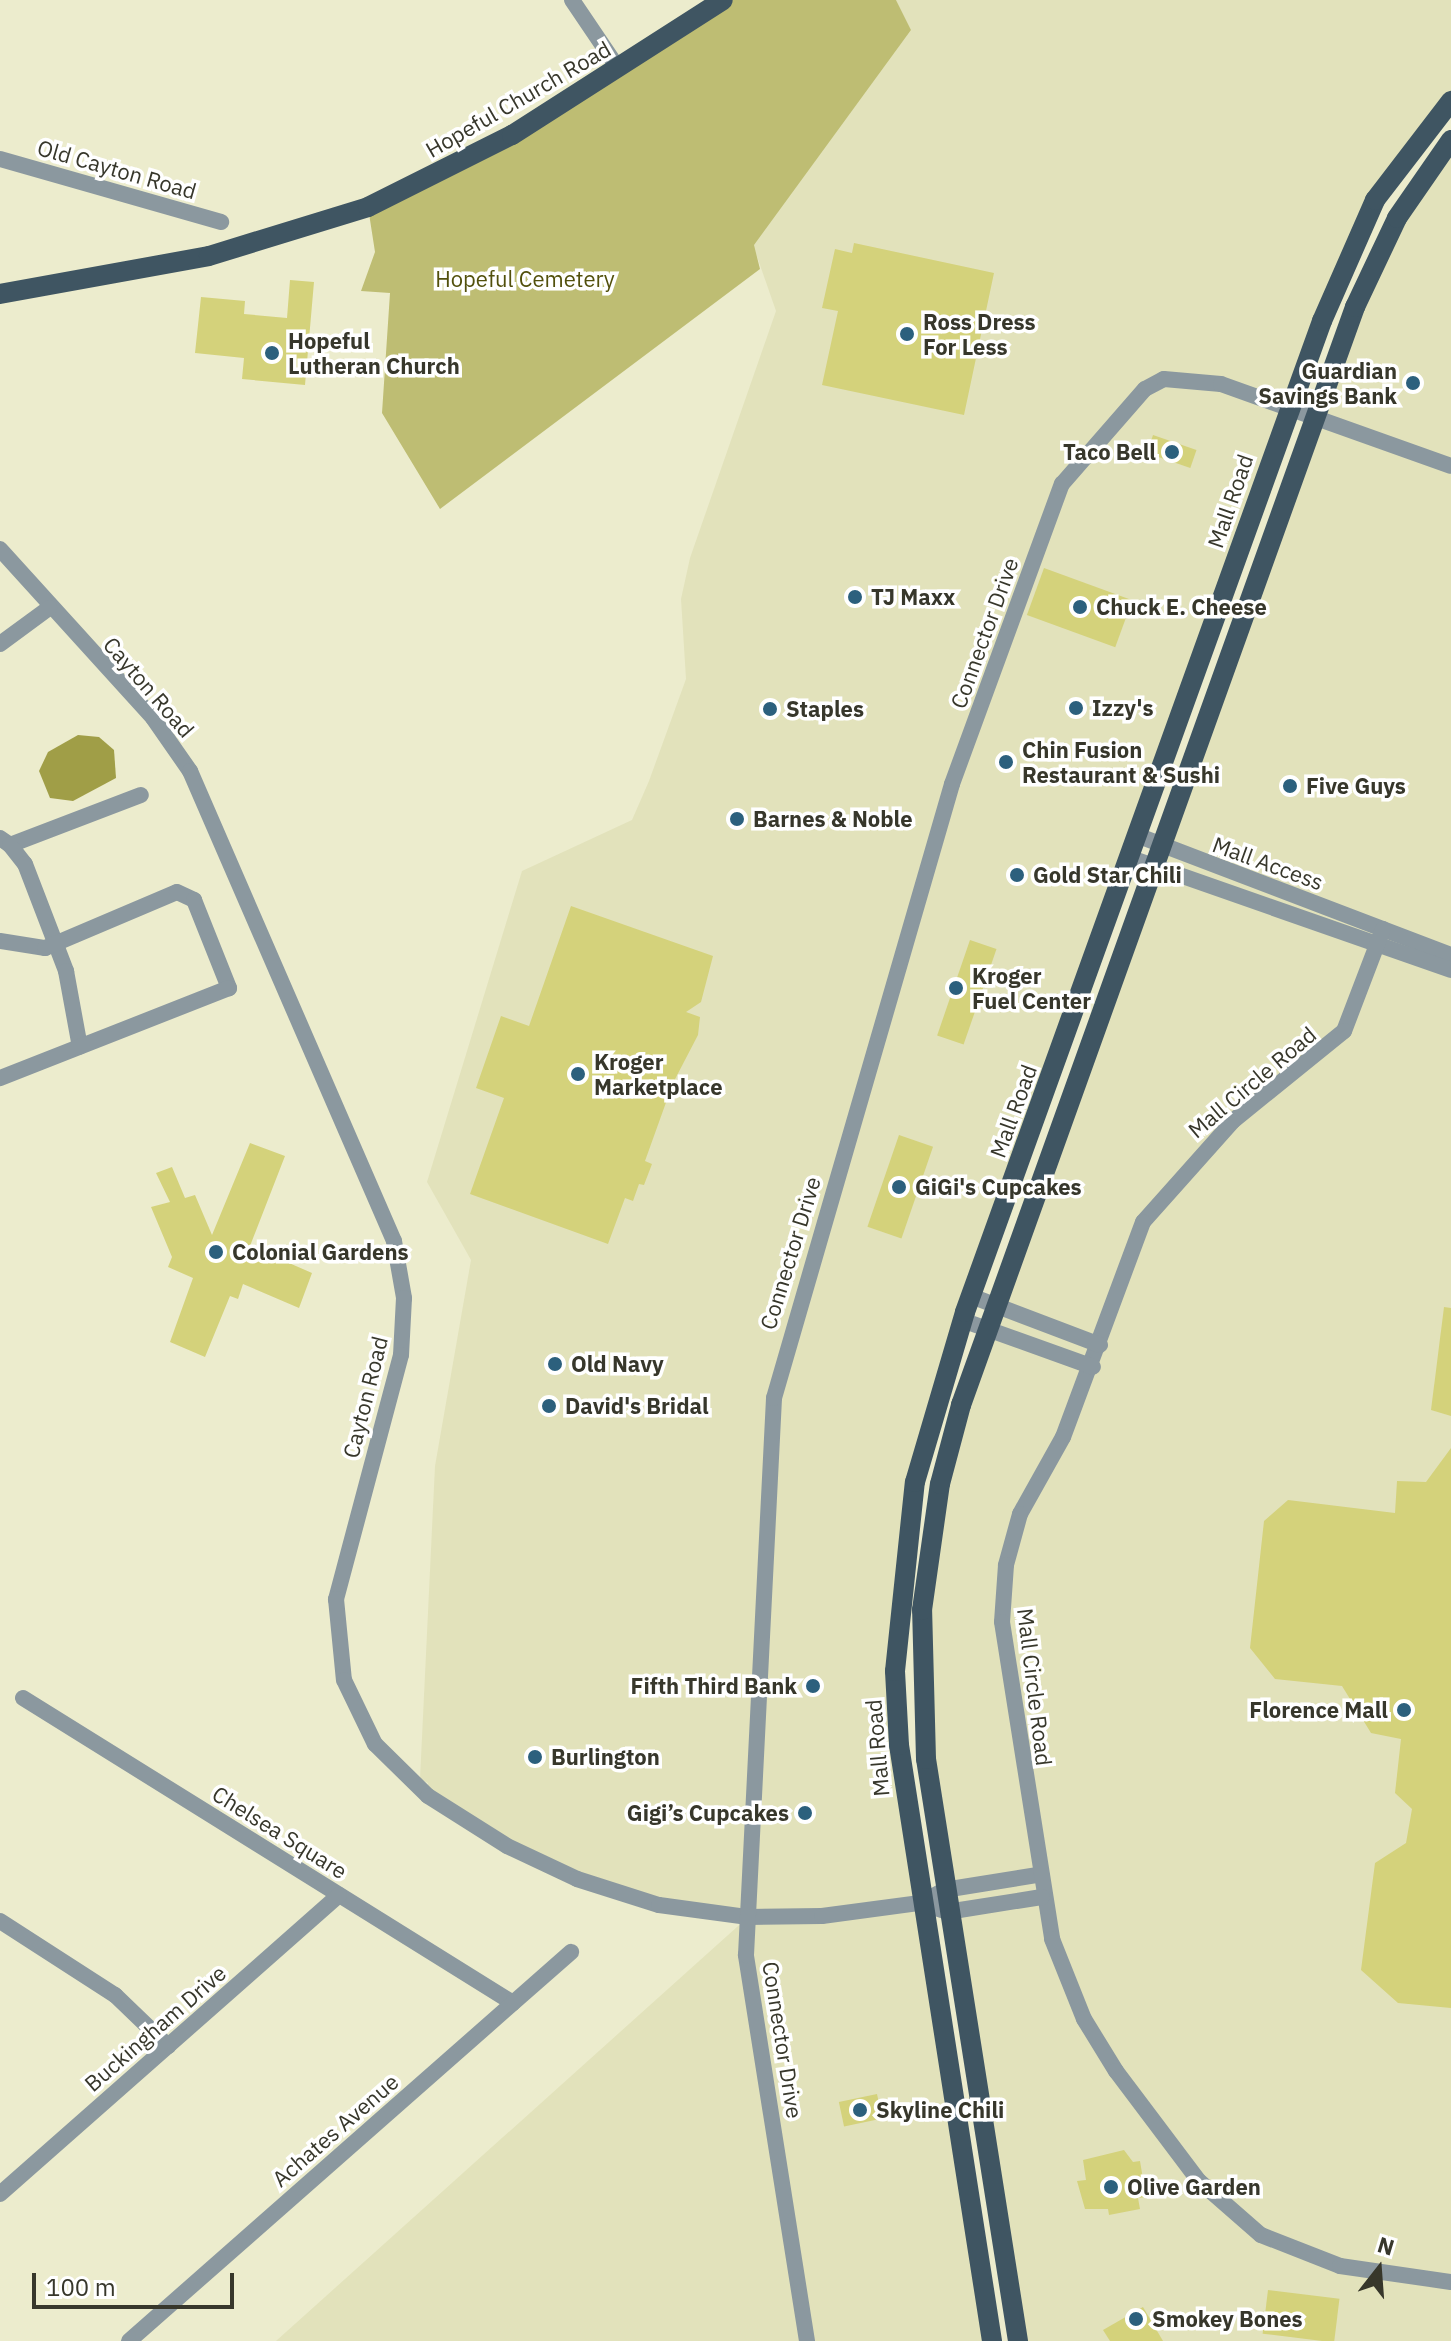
<!DOCTYPE html>
<html>
<head>
<meta charset="utf-8">
<style>
	body { margin:0 }
	#map { position:relative; width:1451px; height:2341px; overflow:hidden; background:#ececcd; font-family:"IBM Plex Sans",sans-serif }
	div>[style] { position:absolute }
	.built>* { inset:0; background:#e2e2bb }
	.green>* { inset:0; background:#bebd73 }
	.water>* { inset:0; background:#a09e47 }
	.building>* { inset:0; background:#d4d27b; transform-origin:0 0 }
	.minor>* { height:16px; margin:-8px; padding:0 8px; transform-origin:8px; border-radius:8px; background:#8b989f }
	.major>* { height:20px; margin:-10px; padding:0 10px; transform-origin:10px; border-radius:10px; background:#3f5562 }
	.dots>* { width:22px; height:22px; translate:-50% -50%; box-sizing:border-box; border:4px solid #fff; border-radius:50% }
	span { translate:-50% -50%; white-space:nowrap; text-align:center; line-height:1.15; -webkit-text-stroke:7px #fff; paint-order:stroke }
	.street-label { font-size:22px; color:#37372b }
	.park-label { font-size:22px; color:#52500c }
	.poi-label { font-size:22px; color:#37372b; font-weight:700 }
	.left { translate:0 -50%; text-align:left }
	.right { translate:-100% -50%; text-align:right }
	.north { position:absolute; left:1339px; top:2229px; width:80px; height:80px; -webkit-text-stroke:6px #fff; paint-order:stroke; rotate:17deg; font-size:22px; font-weight:700; line-height:32px; text-align:center; color:#37372b }
	.north::after { content:''; display:block; margin:auto; width:28px; height:36px; background:#37372b; clip-path:polygon(50% 0,100% 100%,50% 72%,0 100%) }
	.scale { position:absolute; left:32px; top:2273px; width:202px; height:36px; box-sizing:border-box; border:4px solid #37372b; border-top:0; padding-left:10px; font-size:24px; line-height:28px; white-space:nowrap; color:#37372b; -webkit-text-stroke:6px #fff; paint-order:stroke }
</style>
</head>
<body>
<div id="map">
	<div class="built">
		<i style="clip-path:polygon(896px 0,1451px 0,1451px 101px,1376px 200px,969px 1301px,909px 1519px,902px 1770px,992px 2341px,276px 2341px,747px 1918px,577px 1879px,428px 1796px,428px 1783px,420px 1779px,435px 1466px,471px 1260px,427px 1182px,522px 871px,632px 820px,649px 781px,686px 679px,681px 599px,690px 558px,776px 311px,753px 245px,911px 30px)"></i>
		<i style="clip-path:polygon(1451px 140px,1451px 2341px,1018px 2341px,922px 1685px,940px 1484px,1355px 307px)"></i>
	</div>
	<div class="green">
		<i style="clip-path:polygon(723px 0,896px 0,911px 30px,754px 245px,760px 269px,440px 509px,382px 413px,390px 293px,361px 291px,375px 252px,368px 207px,439px 173px)"></i>
	</div>
	<div class="water">
		<i style="clip-path:polygon(78px 735px,99px 737px,114px 750px,116px 778px,73px 801px,50px 798px,39px 771px,48px 752px)"></i>
	</div>
	<div class="building">
		<i style="clip-path:polygon(854px 243px,994px 273px,964px 415px,822px 385px,838px 311px,822px 308px,835px 249px,852px 253px)"></i>
		<i style="clip-path:polygon(290px 280px,314px 282px,305px 385px,242px 379px,244px 358px,195px 353px,201px 297px,245px 301px,244px 314px,287px 318px)"></i>
		<i style="left:1153px;top:435px;width:46px;height:19px;rotate:19deg"></i>
		<i style="left:1044px;top:568px;width:94px;height:50px;rotate:20deg"></i>
		<i style="clip-path:polygon(571px 906px,713px 956px,701px 1002px,686px 1012px,700px 1017px,698px 1035px,673px 1083px,645px 1161px,652px 1164px,644px 1185px,639px 1184px,633px 1201px,625px 1198px,608px 1244px,470px 1194px,504px 1098px,476px 1088px,501px 1016px,529px 1026px)"></i>
		<i style="left:970px;top:940px;width:28px;height:101px;rotate:19deg"></i>
		<i style="left:899px;top:1135px;width:36px;height:97px;rotate:19deg"></i>
		<i style="clip-path:polygon(250px 1143px,285px 1156px,250px 1246px,312px 1273px,299px 1308px,243px 1284px,238px 1299px,230px 1296px,205px 1357px,170px 1342px,193px 1278px,168px 1267px,172px 1257px,151px 1207px,170px 1202px,156px 1173px,172px 1167px,185px 1198px,195px 1195px,212px 1235px)"></i>
		<i style="clip-path:polygon(1444px 1307px,1451px 1308px,1451px 1416px,1431px 1410px)"></i>
		<i style="clip-path:polygon(1451px 1448px,1451px 2008px,1398px 2003px,1361px 1970px,1375px 1863px,1406px 1843px,1412px 1809px,1395px 1793px,1401px 1739px,1371px 1733px,1342px 1686px,1275px 1679px,1250px 1648px,1264px 1521px,1288px 1500px,1395px 1513px,1397px 1481px,1426px 1482px)"></i>
		<i style="left:877px;top:2094px;width:25px;height:39px;rotate:78deg"></i>
		<i style="clip-path:polygon(1124px 2150px,1133px 2162px,1140px 2161px,1146px 2197px,1138px 2198px,1140px 2209px,1109px 2215px,1108px 2209px,1085px 2209px,1077px 2181px,1086px 2180px,1083px 2160px)"></i>
		<i style="left:1268px;top:2290px;width:72px;height:44px;rotate:7deg"></i>
		<i style="clip-path:polygon(1143px 2307px,1163px 2341px,1110px 2341px,1103px 2330px)"></i>
	</div>
	<div class="minor">
		<i style="left:572px;top:0;width:82px;rotate:55.9deg"></i>
		<i style="left:0;top:159px;width:230px;rotate:15.9deg"></i>
		<i style="left:0;top:549px;width:228px;rotate:47.8deg"></i>
		<i style="left:153px;top:718px;width:65px;rotate:55.1deg"></i>
		<i style="left:190px;top:771px;width:512px;rotate:66.54deg"></i>
		<i style="left:394px;top:1241px;width:58px;rotate:80deg"></i>
		<i style="left:404px;top:1298px;width:57px;rotate:93deg"></i>
		<i style="left:401px;top:1355px;width:253px;rotate:104.9deg"></i>
		<i style="left:336px;top:1599px;width:81px;rotate:84.4deg"></i>
		<i style="left:344px;top:1680px;width:71px;rotate:64.2deg"></i>
		<i style="left:375px;top:1744px;width:74px;rotate:44.5deg"></i>
		<i style="left:428px;top:1796px;width:93px;rotate:32.3deg"></i>
		<i style="left:507px;top:1846px;width:77px;rotate:25.2deg"></i>
		<i style="left:577px;top:1879px;width:86px;rotate:17.6deg"></i>
		<i style="left:659px;top:1905px;width:90px;rotate:7.7deg"></i>
		<i style="left:748px;top:1917px;width:74px;rotate:-0.8deg"></i>
		<i style="left:822px;top:1916px;width:99px;rotate:-7.6deg"></i>
		<i style="left:920px;top:1903px;width:27px;rotate:-28deg"></i>
		<i style="left:944px;top:1890px;width:95px;rotate:-9.1deg"></i>
		<i style="left:0;top:644px;width:61px;rotate:-36.3deg"></i>
		<i style="left:1139px;top:836px;width:334px;rotate:20.9deg"></i>
		<i style="left:0;top:838px;width:12px;rotate:35deg"></i>
		<i style="left:10px;top:845px;width:140px;rotate:-20.9deg"></i>
		<i style="left:10px;top:845px;width:24px;rotate:52deg"></i>
		<i style="left:25px;top:864px;width:115px;rotate:69deg"></i>
		<i style="left:66px;top:971px;width:77px;rotate:79.6deg"></i>
		<i style="left:1131px;top:858px;width:339px;rotate:19.3deg"></i>
		<i style="left:1383px;top:929px;width:109px;rotate:110.9deg"></i>
		<i style="left:1344px;top:1031px;width:143px;rotate:141deg"></i>
		<i style="left:1233px;top:1121px;width:135px;rotate:131.7deg"></i>
		<i style="left:1143px;top:1222px;width:229px;rotate:110.4deg"></i>
		<i style="left:1063px;top:1437px;width:88px;rotate:119.2deg"></i>
		<i style="left:1020px;top:1514px;width:53px;rotate:105.4deg"></i>
		<i style="left:1006px;top:1565px;width:57px;rotate:94deg"></i>
		<i style="left:1002px;top:1622px;width:321px;rotate:81deg"></i>
		<i style="left:1052px;top:1939px;width:86px;rotate:68.2deg"></i>
		<i style="left:1084px;top:2019px;width:61px;rotate:58.4deg"></i>
		<i style="left:1116px;top:2071px;width:138px;rotate:53deg"></i>
		<i style="left:1199px;top:2181px;width:82px;rotate:41.1deg"></i>
		<i style="left:1261px;top:2235px;width:85px;rotate:21.4deg"></i>
		<i style="left:1340px;top:2266px;width:112px;rotate:8.2deg"></i>
		<i style="left:0;top:941px;width:46px;rotate:8.8deg"></i>
		<i style="left:45px;top:948px;width:143px;rotate:-23deg"></i>
		<i style="left:177px;top:892px;width:19px;rotate:25deg"></i>
		<i style="left:194px;top:900px;width:95px;rotate:68.3deg"></i>
		<i style="left:229px;top:988px;width:246px;rotate:158.5deg"></i>
		<i style="left:971px;top:1296px;width:138px;rotate:20.8deg"></i>
		<i style="left:962px;top:1320px;width:139px;rotate:19.7deg"></i>
		<i style="left:23px;top:1698px;width:577px;rotate:31.9deg"></i>
		<i style="left:920px;top:1903px;width:28px;rotate:18deg"></i>
		<i style="left:947px;top:1912px;width:96px;rotate:-9deg"></i>
		<i style="left:0;top:1921px;width:137px;rotate:32.8deg"></i>
		<i style="left:115px;top:1995px;width:74px;rotate:43.9deg"></i>
		<i style="left:0;top:2194px;width:452px;rotate:-41.4deg"></i>
		<i style="left:129px;top:2341px;width:589px;rotate:-41.35deg"></i>
		<i style="left:807px;top:2341px;width:391px;rotate:-99deg"></i>
		<i style="left:746px;top:1955px;width:558px;rotate:-87.12deg"></i>
		<i style="left:774px;top:1398px;width:639px;rotate:-73.83deg"></i>
		<i style="left:952px;top:784px;width:320px;rotate:-69.9deg"></i>
		<i style="left:1062px;top:484px;width:126px;rotate:-48.9deg"></i>
		<i style="left:1145px;top:389px;width:21px;rotate:-28deg"></i>
		<i style="left:1164px;top:379px;width:57px;rotate:5deg"></i>
		<i style="left:1221px;top:384px;width:244px;rotate:19.6deg"></i>
	</div>
	<div class="major">
		<i style="left:0;top:294px;width:212px;rotate:-10.3deg"></i>
		<i style="left:209px;top:256px;width:166px;rotate:-17.1deg"></i>
		<i style="left:368px;top:207px;width:161px;rotate:-26.6deg"></i>
		<i style="left:512px;top:135px;width:250px;rotate:-32.6deg"></i>
		<i style="left:992px;top:2341px;width:603px;rotate:-98.87deg"></i>
		<i style="left:899px;top:1745px;width:74px;rotate:-93.1deg"></i>
		<i style="left:895px;top:1671px;width:190px;rotate:-84deg"></i>
		<i style="left:915px;top:1482px;width:177px;rotate:-73.6deg"></i>
		<i style="left:965px;top:1312px;width:1053px;rotate:-70.19deg"></i>
		<i style="left:1322px;top:321px;width:132px;rotate:-66.3deg"></i>
		<i style="left:1375px;top:200px;width:125px;rotate:-52.5deg"></i>
		<i style="left:1018px;top:2341px;width:589px;rotate:-98.98deg"></i>
		<i style="left:926px;top:1759px;width:149px;rotate:-91.5deg"></i>
		<i style="left:922px;top:1610px;width:127px;rotate:-81.9deg"></i>
		<i style="left:940px;top:1484px;width:82px;rotate:-75.1deg"></i>
		<i style="left:961px;top:1405px;width:1167px;rotate:-70.26deg"></i>
		<i style="left:1355px;top:307px;width:98px;rotate:-64.7deg"></i>
		<i style="left:1397px;top:218px;width:95px;rotate:-55.3deg"></i>
	</div>
	<div class="dots">
		<i style="left:907px;top:334px;background:#2c607d"></i>
		<i style="left:272px;top:353px;background:#2c607d"></i>
		<i style="left:1413px;top:383px;background:#2c607d"></i>
		<i style="left:1172px;top:452px;background:#2c607d"></i>
		<i style="left:855px;top:597px;background:#2c607d"></i>
		<i style="left:1080px;top:607px;background:#2c607d"></i>
		<i style="left:1076px;top:708px;background:#2c607d"></i>
		<i style="left:770px;top:709px;background:#2c607d"></i>
		<i style="left:1006px;top:762px;background:#2c607d"></i>
		<i style="left:1290px;top:786px;background:#2c607d"></i>
		<i style="left:737px;top:819px;background:#2c607d"></i>
		<i style="left:1017px;top:875px;background:#2c607d"></i>
		<i style="left:956px;top:988px;background:#2c607d"></i>
		<i style="left:578px;top:1074px;background:#2c607d"></i>
		<i style="left:899px;top:1187px;background:#2c607d"></i>
		<i style="left:216px;top:1252px;background:#2c607d"></i>
		<i style="left:555px;top:1364px;background:#2c607d"></i>
		<i style="left:549px;top:1406px;background:#2c607d"></i>
		<i style="left:813px;top:1686px;background:#2c607d"></i>
		<i style="left:1404px;top:1710px;background:#2c607d"></i>
		<i style="left:535px;top:1757px;background:#2c607d"></i>
		<i style="left:805px;top:1813px;background:#2c607d"></i>
		<i style="left:860px;top:2110px;background:#2c607d"></i>
		<i style="left:1111px;top:2187px;background:#2c607d"></i>
		<i style="left:1136px;top:2319px;background:#2c607d"></i>
	</div>
	<div class="street-label">
		<span style="left:518px;top:99px;rotate:-30deg">Hopeful Church Road</span>
		<span style="left:117px;top:169px;rotate:16deg">Old Cayton Road</span>
		<span style="left:1230px;top:501px;rotate:-71deg">Mall Road</span>
		<span style="left:984px;top:633px;rotate:-70deg">Connector Drive</span>
		<span style="left:149px;top:687px;rotate:49deg">Cayton Road</span>
		<span style="left:1268px;top:863px;rotate:20deg">Mall Access</span>
		<span style="left:1252px;top:1082px;rotate:-40deg">Mall Circle Road</span>
		<span style="left:1013px;top:1111px;rotate:-70deg">Mall Road</span>
		<span style="left:790px;top:1253px;rotate:-73deg">Connector Drive</span>
		<span style="left:365px;top:1397px;rotate:-76deg">Cayton Road</span>
		<span style="left:1035px;top:1687px;rotate:83deg">Mall Circle Road</span>
		<span style="left:877px;top:1748px;rotate:-95deg">Mall Road</span>
		<span style="left:280px;top:1832px;rotate:32deg">Chelsea Square</span>
		<span style="left:155px;top:2028px;rotate:-41deg">Buckingham Drive</span>
		<span style="left:783px;top:2040px;rotate:81deg">Connector Drive</span>
		<span style="left:335px;top:2130px;rotate:-41deg">Achates Avenue</span>
	</div>
	<div class="park-label">
		<span style="left:525px;top:279px">Hopeful Cemetery</span>
	</div>
	<div class="poi-label">
		<span class="left" style="left:923px;top:334px">Ross Dress<br>For Less</span>
		<span class="left" style="left:288px;top:353px">Hopeful<br>Lutheran Church</span>
		<span class="right" style="left:1397px;top:383px">Guardian<br>Savings Bank</span>
		<span class="right" style="left:1156px;top:452px">Taco Bell</span>
		<span class="left" style="left:871px;top:597px">TJ Maxx</span>
		<span class="left" style="left:1096px;top:607px">Chuck E. Cheese</span>
		<span class="left" style="left:1092px;top:708px">Izzy's</span>
		<span class="left" style="left:786px;top:709px">Staples</span>
		<span class="left" style="left:1022px;top:762px">Chin Fusion<br>Restaurant &amp; Sushi</span>
		<span class="left" style="left:1306px;top:786px">Five Guys</span>
		<span class="left" style="left:753px;top:819px">Barnes &amp; Noble</span>
		<span class="left" style="left:1033px;top:875px">Gold Star Chili</span>
		<span class="left" style="left:972px;top:988px">Kroger<br>Fuel Center</span>
		<span class="left" style="left:594px;top:1074px">Kroger<br>Marketplace</span>
		<span class="left" style="left:915px;top:1187px">GiGi's Cupcakes</span>
		<span class="left" style="left:232px;top:1252px">Colonial Gardens</span>
		<span class="left" style="left:571px;top:1364px">Old Navy</span>
		<span class="left" style="left:565px;top:1406px">David's Bridal</span>
		<span class="right" style="left:797px;top:1686px">Fifth Third Bank</span>
		<span class="right" style="left:1388px;top:1710px">Florence Mall</span>
		<span class="left" style="left:551px;top:1757px">Burlington</span>
		<span class="right" style="left:789px;top:1813px">Gigi’s Cupcakes</span>
		<span class="left" style="left:876px;top:2110px">Skyline Chili</span>
		<span class="left" style="left:1127px;top:2187px">Olive Garden</span>
		<span class="left" style="left:1152px;top:2319px">Smokey Bones</span>
	</div>
	<div class="north">N</div>
	<div class="scale">100 m</div>
</div>
</body>
</html>
